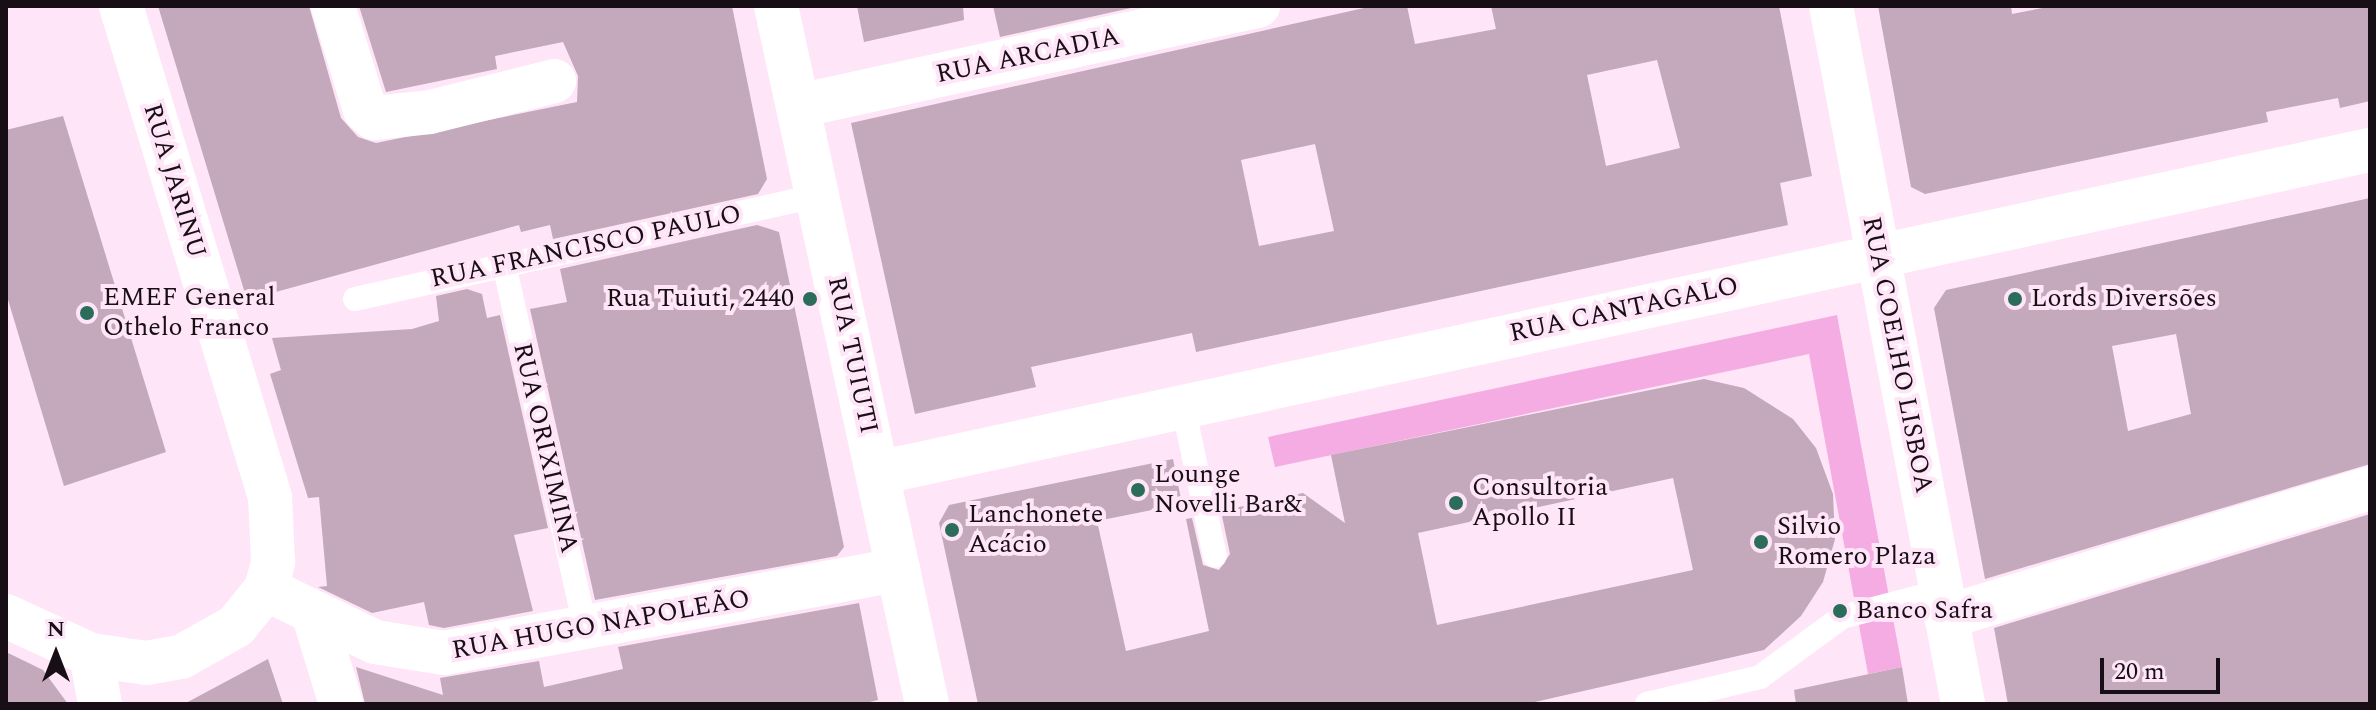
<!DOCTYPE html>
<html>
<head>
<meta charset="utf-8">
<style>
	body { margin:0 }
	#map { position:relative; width:2376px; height:710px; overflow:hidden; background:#fee5f7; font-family:Spectral,serif }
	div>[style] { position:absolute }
	.green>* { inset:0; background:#f5ace3 }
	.building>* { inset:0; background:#c4a8bc }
	.lane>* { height:24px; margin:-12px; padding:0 12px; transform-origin:12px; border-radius:12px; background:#fff }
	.street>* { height:44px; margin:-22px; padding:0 22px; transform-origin:22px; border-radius:22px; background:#fff }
	.secondary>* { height:44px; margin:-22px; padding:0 22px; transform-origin:22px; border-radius:22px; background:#fff }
	.dots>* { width:22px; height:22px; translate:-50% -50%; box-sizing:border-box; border:4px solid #fee5f7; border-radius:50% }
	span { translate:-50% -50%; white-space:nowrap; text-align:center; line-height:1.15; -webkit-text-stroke:8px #fee5f7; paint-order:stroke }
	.street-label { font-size:26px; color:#180e15 }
	.poi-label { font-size:26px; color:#180e15 }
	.left { translate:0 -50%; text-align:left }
	.right { translate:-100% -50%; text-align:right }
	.frame { position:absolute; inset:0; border:8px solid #180e15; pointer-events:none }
	.north { position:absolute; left:16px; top:614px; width:80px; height:80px; -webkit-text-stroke:6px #fee5f7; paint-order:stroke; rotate:0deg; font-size:22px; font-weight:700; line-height:32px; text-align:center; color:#180e15 }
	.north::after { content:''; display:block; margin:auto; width:28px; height:36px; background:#180e15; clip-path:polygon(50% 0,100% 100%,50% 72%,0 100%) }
	.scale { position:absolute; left:2100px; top:658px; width:120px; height:36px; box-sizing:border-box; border:4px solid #180e15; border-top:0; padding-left:10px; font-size:24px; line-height:28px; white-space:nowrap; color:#180e15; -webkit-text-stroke:6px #fee5f7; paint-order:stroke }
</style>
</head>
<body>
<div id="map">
	<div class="green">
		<i style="clip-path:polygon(1837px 315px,1902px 667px,1868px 674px,1809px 354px,1275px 467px,1268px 437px)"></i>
	</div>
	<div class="building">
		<i style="clip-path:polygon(158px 6px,309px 6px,341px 118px,358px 137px,376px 143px,577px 102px,578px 76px,563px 42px,495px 56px,497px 69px,386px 92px,359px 6px,732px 6px,767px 179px,758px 194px,553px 239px,550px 225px,521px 232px,519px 225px,247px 300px)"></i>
		<i style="clip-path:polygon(857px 6px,963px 6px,964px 20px,864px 42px)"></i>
		<i style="clip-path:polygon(993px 6px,1140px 6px,1000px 37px)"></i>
		<i style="clip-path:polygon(evenodd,1373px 6px,1407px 6px,1415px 44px,1496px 29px,1491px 6px,1779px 6px,1812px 176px,1780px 183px,1788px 225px,1196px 352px,1192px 333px,1031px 367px,1036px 387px,915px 414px,851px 123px,1373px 6px,1657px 60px,1680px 148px,1606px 166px,1587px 75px,1657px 60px,1373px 6px,1315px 144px,1334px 231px,1259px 246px,1241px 160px,1315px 144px)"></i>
		<i style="clip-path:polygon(1878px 6px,2011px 6px,2012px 14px,2053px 6px,2370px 6px,2370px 101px,2340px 108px,2338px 98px,2266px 112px,2268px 122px,1925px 194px,1911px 187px)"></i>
		<i style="clip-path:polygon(63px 116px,166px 452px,64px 486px,6px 293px,6px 130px)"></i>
		<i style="clip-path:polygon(evenodd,2370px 198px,2370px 464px,1985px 579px,1934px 308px,1946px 290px,2370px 198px,2176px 334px,2191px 414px,2128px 431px,2112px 346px,2176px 334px)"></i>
		<i style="clip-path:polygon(757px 225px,779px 232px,844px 547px,837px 556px,595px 600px,530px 309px,567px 302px,560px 269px)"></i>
		<i style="clip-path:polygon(467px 289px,482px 294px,487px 318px,500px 315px,548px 528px,514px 535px,533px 611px,444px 628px,429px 625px,424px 602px,372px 613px,318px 587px,327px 586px,319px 497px,308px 498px,270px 374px,281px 370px,272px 338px,412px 329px,439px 321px,436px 296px)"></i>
		<i style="clip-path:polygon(evenodd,1704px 379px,1744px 388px,1793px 419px,1816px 448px,1833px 494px,1835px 539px,1823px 582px,1801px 616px,1764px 650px,1526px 704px,978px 704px,939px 523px,949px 505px,1173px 459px,1182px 504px,1097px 521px,1126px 651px,1209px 631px,1186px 519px,1192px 518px,1203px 565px,1219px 570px,1230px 554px,1221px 511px,1303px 493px,1345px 523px,1331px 455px,1704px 379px,1673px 478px,1693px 570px,1437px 625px,1418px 533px,1673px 478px)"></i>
		<i style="clip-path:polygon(2370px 514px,2370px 704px,2008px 704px,1994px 628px)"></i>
		<i style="clip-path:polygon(859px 603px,878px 700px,861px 704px,365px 704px,356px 667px,443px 695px,440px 678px,539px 661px,544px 687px,623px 669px,618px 647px)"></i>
		<i style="clip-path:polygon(6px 652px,43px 670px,68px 704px,6px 704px)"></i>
		<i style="clip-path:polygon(268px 659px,283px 704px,184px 704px)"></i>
		<i style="clip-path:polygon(1902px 667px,1908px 704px,1796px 704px,1794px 690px)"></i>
	</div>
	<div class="lane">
		<i style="left:504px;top:264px;width:376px;rotate:77.4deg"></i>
		<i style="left:355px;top:299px;width:473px;rotate:-12.6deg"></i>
		<i style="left:1183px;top:406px;width:153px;rotate:78deg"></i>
		<i style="left:1647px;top:704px;width:116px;rotate:-13.4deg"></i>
		<i style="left:1760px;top:677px;width:102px;rotate:-36.2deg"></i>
		<i style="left:1842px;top:617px;width:103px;rotate:-14.6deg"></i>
	</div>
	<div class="street">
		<i style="left:333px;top:6px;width:109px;rotate:72.9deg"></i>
		<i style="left:365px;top:110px;width:12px;rotate:42deg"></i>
		<i style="left:374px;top:118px;width:56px;rotate:-6.1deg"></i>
		<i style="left:430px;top:112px;width:128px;rotate:-14deg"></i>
		<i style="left:798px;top:106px;width:471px;rotate:-12.3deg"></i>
		<i style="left:266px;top:589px;width:121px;rotate:25.9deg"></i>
		<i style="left:375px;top:642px;width:70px;rotate:9.1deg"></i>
		<i style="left:444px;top:653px;width:462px;rotate:-10.4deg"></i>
		<i style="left:313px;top:613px;width:95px;rotate:72.9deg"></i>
		<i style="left:6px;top:616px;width:94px;rotate:24.6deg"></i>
		<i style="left:91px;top:655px;width:56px;rotate:8.3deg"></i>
		<i style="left:146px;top:663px;width:36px;rotate:-10deg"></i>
		<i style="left:181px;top:657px;width:63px;rotate:-29.4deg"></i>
		<i style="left:236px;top:626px;width:48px;rotate:-51deg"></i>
		<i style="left:266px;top:589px;width:28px;rotate:-75deg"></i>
		<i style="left:273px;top:562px;width:65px;rotate:-92.6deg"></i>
		<i style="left:270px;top:497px;width:513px;rotate:-106.88deg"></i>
		<i style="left:1946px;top:617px;width:443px;rotate:-16.9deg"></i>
		<i style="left:91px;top:655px;width:50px;rotate:79.6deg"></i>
	</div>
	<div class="secondary">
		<i style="left:776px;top:6px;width:714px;rotate:77.79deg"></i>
		<i style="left:1831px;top:6px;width:710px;rotate:79.29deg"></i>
		<i style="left:878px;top:473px;width:1527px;rotate:-12.22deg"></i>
	</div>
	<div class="dots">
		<i style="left:810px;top:299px;background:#2b6c5b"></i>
		<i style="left:2015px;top:299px;background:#2b6c5b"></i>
		<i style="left:87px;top:313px;background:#2b6c5b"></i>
		<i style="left:1138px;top:490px;background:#2b6c5b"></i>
		<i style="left:1456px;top:503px;background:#2b6c5b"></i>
		<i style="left:952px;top:530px;background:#2b6c5b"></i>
		<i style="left:1761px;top:542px;background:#2b6c5b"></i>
		<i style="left:1840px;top:611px;background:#2b6c5b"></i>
	</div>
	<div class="street-label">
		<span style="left:1028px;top:56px;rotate:-12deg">RUA ARCADIA</span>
		<span style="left:174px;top:181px;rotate:73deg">RUA JARINU</span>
		<span style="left:586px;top:247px;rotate:-12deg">RUA FRANCISCO PAULO</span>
		<span style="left:1624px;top:310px;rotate:-12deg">RUA CANTAGALO</span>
		<span style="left:852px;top:355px;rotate:78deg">RUA TUIUTI</span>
		<span style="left:1897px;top:355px;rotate:79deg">RUA COELHO LISBOA</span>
		<span style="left:545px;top:448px;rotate:77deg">RUA ORIXIMINA</span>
		<span style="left:601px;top:625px;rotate:-10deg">RUA HUGO NAPOLEÃO</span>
	</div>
	<div class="poi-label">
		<span class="left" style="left:103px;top:313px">EMEF General<br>Othelo Franco</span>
		<span class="right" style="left:794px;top:299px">Rua Tuiuti, 2440</span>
		<span class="left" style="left:2031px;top:299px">Lords Diversões</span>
		<span class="left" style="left:1154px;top:490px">Lounge<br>Novelli Bar&amp;</span>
		<span class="left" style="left:1472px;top:503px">Consultoria<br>Apollo II</span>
		<span class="left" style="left:968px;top:530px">Lanchonete<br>Acácio</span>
		<span class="left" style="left:1777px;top:542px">Silvio<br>Romero Plaza</span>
		<span class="left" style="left:1856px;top:611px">Banco Safra</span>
	</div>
	<div class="frame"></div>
	<div class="north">N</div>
	<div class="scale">20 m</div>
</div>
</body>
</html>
